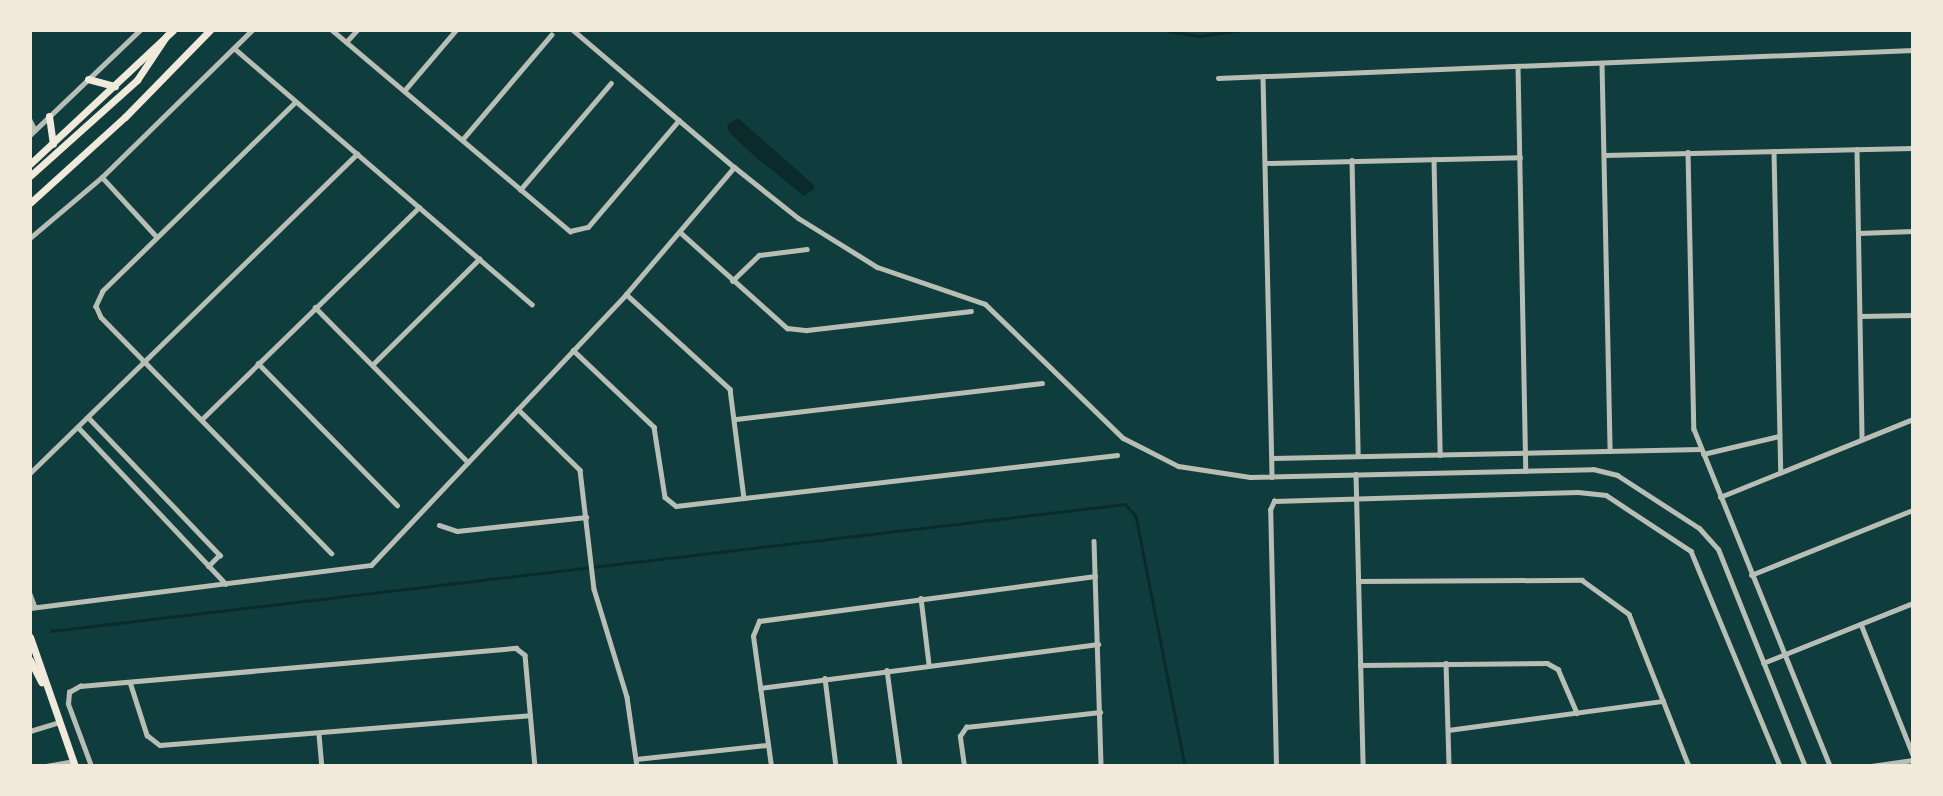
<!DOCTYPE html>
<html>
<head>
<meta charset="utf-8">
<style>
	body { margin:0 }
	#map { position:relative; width:1943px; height:796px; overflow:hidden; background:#0f3d3e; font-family:Rubik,sans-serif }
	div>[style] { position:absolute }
	.water>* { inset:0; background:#0a2a2b }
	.stream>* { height:2.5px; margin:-1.25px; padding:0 1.25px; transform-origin:1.25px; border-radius:1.25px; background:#0a2a2b }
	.minor>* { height:4.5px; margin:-2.25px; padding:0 2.25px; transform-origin:2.25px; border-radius:2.25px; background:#b8beb3 }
	.tertiary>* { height:5px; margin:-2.5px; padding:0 2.5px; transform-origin:2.5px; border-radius:2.5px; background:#b8beb3 }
	.primary>* { height:7px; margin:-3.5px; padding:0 3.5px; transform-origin:3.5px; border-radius:3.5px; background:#f1e9da }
	.trunk>* { height:7px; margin:-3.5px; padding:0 3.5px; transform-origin:3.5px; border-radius:3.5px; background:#f1e9da }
	span { translate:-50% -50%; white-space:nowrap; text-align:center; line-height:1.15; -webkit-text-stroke:5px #f1e9da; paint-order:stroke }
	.frame { position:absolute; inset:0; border:32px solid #f1e9da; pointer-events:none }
</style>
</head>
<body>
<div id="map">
	<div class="water">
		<i style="clip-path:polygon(738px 118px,815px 186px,813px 190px,804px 196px,752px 154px,729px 132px,727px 125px)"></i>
	</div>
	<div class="stream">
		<i style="left:1164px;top:30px;width:36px;rotate:10deg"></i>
		<i style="left:1199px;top:36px;width:43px;rotate:-7.9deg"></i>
		<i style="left:51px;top:631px;width:1081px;rotate:-6.74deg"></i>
		<i style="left:1125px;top:504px;width:16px;rotate:47deg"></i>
		<i style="left:1136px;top:516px;width:255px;rotate:78.9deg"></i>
	</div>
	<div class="minor">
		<i style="left:332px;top:30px;width:312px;rotate:40.2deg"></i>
		<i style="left:570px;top:231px;width:18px;rotate:-13deg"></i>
		<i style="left:588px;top:227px;width:140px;rotate:-49.6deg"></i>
		<i style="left:573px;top:30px;width:211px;rotate:40.4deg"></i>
		<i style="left:346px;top:42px;width:16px;rotate:-47deg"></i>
		<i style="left:234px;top:48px;width:393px;rotate:40.7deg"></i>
		<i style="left:1602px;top:63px;width:388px;rotate:88.8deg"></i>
		<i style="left:1518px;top:66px;width:405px;rotate:88.9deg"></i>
		<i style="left:1263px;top:77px;width:400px;rotate:88.7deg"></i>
		<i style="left:1218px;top:78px;width:696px;rotate:-2.31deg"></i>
		<i style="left:404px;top:91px;width:80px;rotate:-49.6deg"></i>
		<i style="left:296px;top:102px;width:270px;rotate:135.6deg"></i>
		<i style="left:103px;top:291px;width:17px;rotate:115deg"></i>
		<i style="left:96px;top:306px;width:12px;rotate:66deg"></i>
		<i style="left:101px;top:317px;width:330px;rotate:45.7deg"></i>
		<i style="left:30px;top:120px;width:11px;rotate:63deg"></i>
		<i style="left:30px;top:135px;width:152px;rotate:-43.7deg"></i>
		<i style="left:462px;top:140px;width:138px;rotate:-49.7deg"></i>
		<i style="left:1857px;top:149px;width:290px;rotate:89deg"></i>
		<i style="left:1774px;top:151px;width:321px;rotate:88.8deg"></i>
		<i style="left:1688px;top:152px;width:277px;rotate:88.8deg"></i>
		<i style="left:1694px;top:429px;width:363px;rotate:68deg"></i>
		<i style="left:1604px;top:155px;width:309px;rotate:-1.3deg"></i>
		<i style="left:1434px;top:159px;width:296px;rotate:88.8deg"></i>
		<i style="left:1352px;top:160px;width:296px;rotate:88.8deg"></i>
		<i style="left:1265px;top:163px;width:255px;rotate:-1.3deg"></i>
		<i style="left:102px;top:177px;width:81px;rotate:47.5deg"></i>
		<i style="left:520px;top:190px;width:140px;rotate:-49.6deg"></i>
		<i style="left:680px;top:232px;width:144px;rotate:41.9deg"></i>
		<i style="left:787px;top:328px;width:20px;rotate:6deg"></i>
		<i style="left:807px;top:330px;width:165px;rotate:-6.6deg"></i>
		<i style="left:1858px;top:233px;width:55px;rotate:-2.1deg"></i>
		<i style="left:30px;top:238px;width:94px;rotate:-40.3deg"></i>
		<i style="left:102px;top:177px;width:210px;rotate:-44.4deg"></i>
		<i style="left:732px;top:281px;width:37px;rotate:-44deg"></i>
		<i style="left:759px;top:255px;width:48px;rotate:-7.1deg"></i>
		<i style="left:626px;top:294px;width:141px;rotate:42.4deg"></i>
		<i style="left:730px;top:389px;width:110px;rotate:82.7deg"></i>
		<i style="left:315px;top:307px;width:218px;rotate:45.4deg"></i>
		<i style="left:1860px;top:316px;width:53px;rotate:-1.1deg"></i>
		<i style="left:573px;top:350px;width:112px;rotate:43.5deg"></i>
		<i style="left:654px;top:427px;width:71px;rotate:81.1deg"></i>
		<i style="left:665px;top:497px;width:14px;rotate:39deg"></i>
		<i style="left:676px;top:506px;width:444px;rotate:-6.6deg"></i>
		<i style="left:258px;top:363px;width:199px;rotate:45.6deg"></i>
		<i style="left:372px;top:365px;width:151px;rotate:-44.7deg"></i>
		<i style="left:518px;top:409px;width:87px;rotate:44.5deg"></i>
		<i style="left:580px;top:470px;width:120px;rotate:83.3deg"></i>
		<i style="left:594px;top:589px;width:113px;rotate:73deg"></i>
		<i style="left:627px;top:697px;width:70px;rotate:81.8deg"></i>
		<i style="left:89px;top:418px;width:190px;rotate:46.3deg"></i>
		<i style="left:220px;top:555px;width:16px;rotate:135deg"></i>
		<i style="left:202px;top:419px;width:303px;rotate:-44.3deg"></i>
		<i style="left:736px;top:419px;width:308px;rotate:-6.7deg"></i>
		<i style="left:79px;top:428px;width:214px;rotate:46.7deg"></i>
		<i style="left:1703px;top:454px;width:78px;rotate:-13.3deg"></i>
		<i style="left:1272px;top:458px;width:429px;rotate:-1.2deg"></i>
		<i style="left:30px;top:473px;width:457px;rotate:-44.3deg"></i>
		<i style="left:1356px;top:474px;width:292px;rotate:88.6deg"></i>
		<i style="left:1720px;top:497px;width:208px;rotate:-22deg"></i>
		<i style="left:439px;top:525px;width:19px;rotate:18deg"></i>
		<i style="left:457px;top:531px;width:130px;rotate:-6.2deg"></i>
		<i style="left:1094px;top:541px;width:225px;rotate:88.2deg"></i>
		<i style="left:1751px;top:575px;width:175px;rotate:-21.9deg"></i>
		<i style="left:1358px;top:581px;width:224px;rotate:-0.3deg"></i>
		<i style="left:1582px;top:580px;width:58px;rotate:35.9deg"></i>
		<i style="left:1629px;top:614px;width:163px;rotate:68.5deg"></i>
		<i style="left:30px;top:594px;width:14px;rotate:69deg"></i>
		<i style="left:921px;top:598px;width:66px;rotate:83.1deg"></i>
		<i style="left:1861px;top:624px;width:141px;rotate:68.3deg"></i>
		<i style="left:1446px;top:663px;width:103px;rotate:88.3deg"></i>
		<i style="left:1763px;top:663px;width:162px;rotate:-21.8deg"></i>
		<i style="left:1360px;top:665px;width:187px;rotate:-0.6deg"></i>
		<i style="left:1547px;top:663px;width:13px;rotate:29deg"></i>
		<i style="left:1558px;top:669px;width:48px;rotate:66.6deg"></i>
		<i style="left:887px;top:670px;width:97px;rotate:82.3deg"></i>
		<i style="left:825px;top:678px;width:89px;rotate:82.9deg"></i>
		<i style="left:130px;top:682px;width:56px;rotate:72.2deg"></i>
		<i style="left:147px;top:735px;width:16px;rotate:38deg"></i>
		<i style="left:160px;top:745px;width:371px;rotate:-4.6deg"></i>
		<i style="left:760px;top:688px;width:341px;rotate:-7.4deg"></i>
		<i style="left:1448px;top:730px;width:217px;rotate:-7.7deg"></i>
		<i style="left:30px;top:731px;width:30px;rotate:-17deg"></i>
		<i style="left:319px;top:734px;width:32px;rotate:85deg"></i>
		<i style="left:636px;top:759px;width:132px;rotate:-6.1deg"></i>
		<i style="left:46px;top:766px;width:27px;rotate:-10deg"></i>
		<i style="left:91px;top:766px;width:66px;rotate:-110.4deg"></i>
		<i style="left:68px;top:704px;width:12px;rotate:-85deg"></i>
		<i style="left:69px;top:692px;width:13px;rotate:-29deg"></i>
		<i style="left:80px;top:686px;width:438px;rotate:-5deg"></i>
		<i style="left:516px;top:648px;width:11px;rotate:38deg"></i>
		<i style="left:525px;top:655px;width:111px;rotate:84.9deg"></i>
		<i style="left:771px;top:766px;width:131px;rotate:-97.9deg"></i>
		<i style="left:753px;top:636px;width:16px;rotate:-68deg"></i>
		<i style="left:759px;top:621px;width:339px;rotate:-7.6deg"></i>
		<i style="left:964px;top:766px;width:30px;rotate:-98deg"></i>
		<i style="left:960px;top:736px;width:11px;rotate:-56deg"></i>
		<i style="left:966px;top:727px;width:135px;rotate:-6.4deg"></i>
		<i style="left:1276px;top:766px;width:256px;rotate:-91.3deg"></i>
		<i style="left:1270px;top:510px;width:10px;rotate:-66deg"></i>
		<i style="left:1274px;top:501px;width:304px;rotate:-1.7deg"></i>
		<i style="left:1578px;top:492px;width:28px;rotate:6deg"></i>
		<i style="left:1606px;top:495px;width:102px;rotate:33.4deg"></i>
		<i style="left:1691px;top:551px;width:233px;rotate:67.5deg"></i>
		<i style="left:1871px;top:766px;width:42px;rotate:-8.1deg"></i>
	</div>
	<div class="tertiary">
		<i style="left:30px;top:608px;width:344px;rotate:-7.2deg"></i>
		<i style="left:371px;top:565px;width:372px;rotate:-46.7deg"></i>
		<i style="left:626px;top:294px;width:167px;rotate:-49.6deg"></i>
		<i style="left:734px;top:167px;width:82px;rotate:38.6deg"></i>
		<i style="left:798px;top:218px;width:93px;rotate:31.8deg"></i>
		<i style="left:877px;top:267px;width:114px;rotate:18.9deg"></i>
		<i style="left:985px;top:304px;width:192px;rotate:44.2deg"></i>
		<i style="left:1123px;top:438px;width:62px;rotate:27deg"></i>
		<i style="left:1178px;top:466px;width:73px;rotate:8.7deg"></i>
		<i style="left:1250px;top:477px;width:343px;rotate:-1.3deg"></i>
		<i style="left:1593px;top:469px;width:25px;rotate:14deg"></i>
		<i style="left:1617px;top:475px;width:98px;rotate:32.9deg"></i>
		<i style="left:1699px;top:528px;width:28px;rotate:48deg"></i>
		<i style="left:1718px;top:549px;width:234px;rotate:68.2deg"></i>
	</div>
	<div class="primary">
		<i style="left:30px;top:637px;width:137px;rotate:70.8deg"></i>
		<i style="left:30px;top:660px;width:25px;rotate:63deg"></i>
	</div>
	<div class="trunk">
		<i style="left:88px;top:79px;width:28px;rotate:15deg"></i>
		<i style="left:49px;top:116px;width:28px;rotate:82deg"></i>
		<i style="left:30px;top:164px;width:196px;rotate:-43.1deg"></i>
		<i style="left:30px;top:176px;width:144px;rotate:-41.9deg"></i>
		<i style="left:137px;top:80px;width:54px;rotate:-56.3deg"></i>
		<i style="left:30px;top:203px;width:128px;rotate:-42.2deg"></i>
		<i style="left:125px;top:117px;width:122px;rotate:-45.7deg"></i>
	</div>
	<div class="frame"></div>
</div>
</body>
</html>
